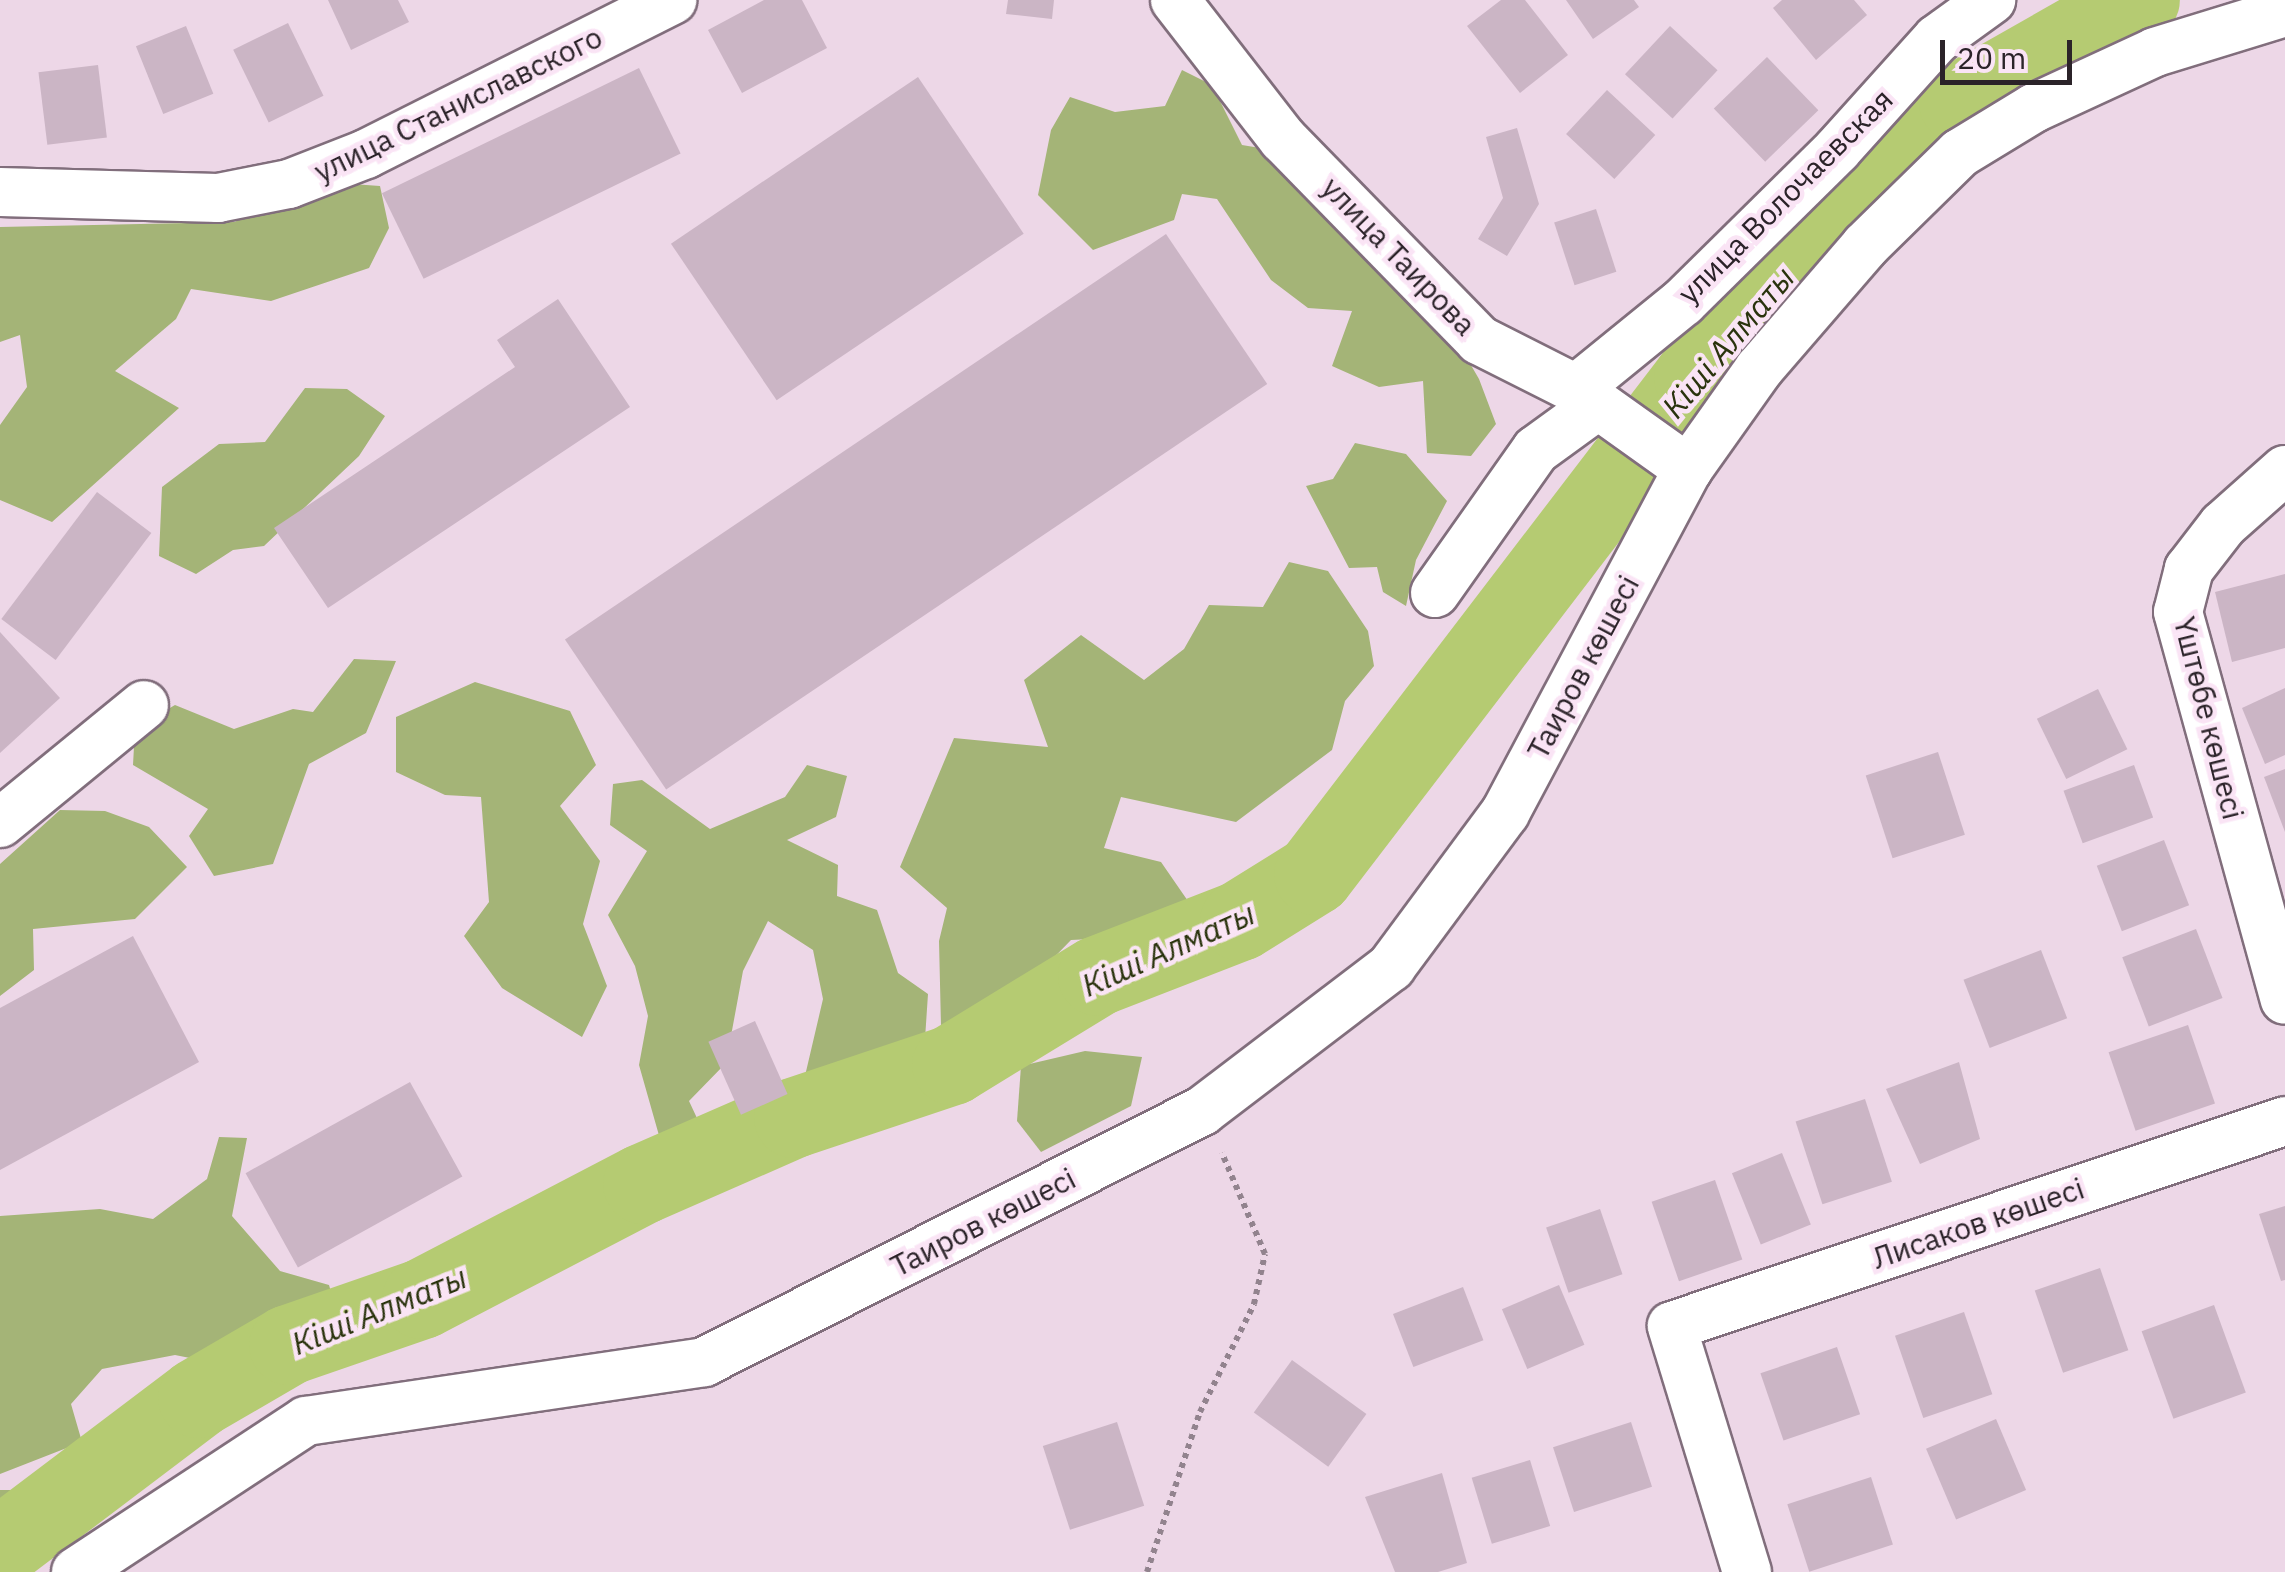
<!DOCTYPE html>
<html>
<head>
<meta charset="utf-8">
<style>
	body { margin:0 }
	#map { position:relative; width:2285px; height:1572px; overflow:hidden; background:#edd7e7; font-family:"IBM Plex Sans",sans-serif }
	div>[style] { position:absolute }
	.green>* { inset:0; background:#a4b477 }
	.river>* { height:80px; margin:-40px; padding:0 40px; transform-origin:40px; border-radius:40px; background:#b5cb72 }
	.building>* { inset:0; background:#cbb5c5; transform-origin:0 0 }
	.path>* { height:6px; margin-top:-3px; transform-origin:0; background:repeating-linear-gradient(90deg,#92838e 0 5px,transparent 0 10px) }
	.roads { filter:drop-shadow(2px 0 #816e7c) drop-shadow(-2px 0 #816e7c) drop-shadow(0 2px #816e7c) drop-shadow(0 -2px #816e7c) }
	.minor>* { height:48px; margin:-24px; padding:0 24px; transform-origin:24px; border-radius:24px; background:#fff }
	span { translate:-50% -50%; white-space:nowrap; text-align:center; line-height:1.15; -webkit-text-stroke:9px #fae4f5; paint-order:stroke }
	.street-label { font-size:30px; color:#2b2329 }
	.water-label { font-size:32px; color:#2a330d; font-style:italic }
	.scale { position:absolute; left:1940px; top:40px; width:132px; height:45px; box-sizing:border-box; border:5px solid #2b2329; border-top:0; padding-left:12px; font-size:30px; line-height:35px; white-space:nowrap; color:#2b2329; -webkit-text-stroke:8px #fae4f5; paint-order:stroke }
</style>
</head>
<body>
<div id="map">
	<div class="green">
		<i style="clip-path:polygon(1182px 70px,1212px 85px,1242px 145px,1315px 157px,1402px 246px,1479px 379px,1496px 424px,1471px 456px,1427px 453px,1423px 381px,1379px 387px,1332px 366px,1352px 311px,1308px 308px,1271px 280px,1217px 199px,1182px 194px,1174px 220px,1093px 250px,1038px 195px,1051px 130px,1070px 97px,1115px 112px,1165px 106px)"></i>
		<i style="clip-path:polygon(338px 183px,380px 186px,389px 228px,369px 268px,271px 301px,191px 289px,176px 319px,115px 371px,179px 408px,52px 522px,0 500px,0 425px,27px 387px,20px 335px,0 342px,0 227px,234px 222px)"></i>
		<i style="clip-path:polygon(305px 388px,347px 389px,385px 416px,359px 456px,264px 546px,233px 550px,196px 574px,159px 556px,162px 487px,219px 444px,265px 442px)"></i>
		<i style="clip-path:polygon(1355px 443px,1406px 454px,1447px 501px,1416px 560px,1406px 606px,1383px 592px,1377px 567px,1349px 568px,1306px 486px,1333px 479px)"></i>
		<i style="clip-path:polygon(1289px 562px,1328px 571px,1368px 631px,1374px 666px,1345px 701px,1332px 750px,1236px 822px,1121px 797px,1104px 848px,1161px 862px,1190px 904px,1153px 936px,1071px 940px,1002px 1011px,941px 1026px,939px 941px,947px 908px,900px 867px,954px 738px,1048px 747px,1024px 680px,1081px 635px,1144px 680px,1184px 649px,1209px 605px,1263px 607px)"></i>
		<i style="clip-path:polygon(354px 659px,396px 661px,366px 733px,309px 764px,273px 864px,214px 876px,189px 836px,208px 809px,133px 765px,135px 728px,175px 705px,234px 729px,293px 709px,313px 712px)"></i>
		<i style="clip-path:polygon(475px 682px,570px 711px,596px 765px,560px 806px,600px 861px,583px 924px,607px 986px,582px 1037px,502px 988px,464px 936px,489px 902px,481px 797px,445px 795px,396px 772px,396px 717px)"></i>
		<i style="clip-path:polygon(807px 765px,847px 776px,836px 817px,787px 840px,838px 865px,837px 896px,877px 910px,898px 973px,928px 994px,925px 1039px,852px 1078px,801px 1093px,823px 999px,813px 950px,768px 921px,743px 971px,726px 1063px,689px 1101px,703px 1131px,662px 1146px,639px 1065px,648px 1016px,635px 966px,608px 915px,647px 851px,610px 825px,613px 784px,642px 780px,710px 829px,785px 797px)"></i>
		<i style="clip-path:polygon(60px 810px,105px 811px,149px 827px,187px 867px,135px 919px,33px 929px,34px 970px,0 996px,0 864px)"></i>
		<i style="clip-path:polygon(1085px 1051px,1142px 1057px,1131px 1106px,1041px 1152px,1017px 1121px,1021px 1066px)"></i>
		<i style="clip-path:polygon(219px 1137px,247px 1138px,232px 1216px,280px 1271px,329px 1285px,335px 1306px,220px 1364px,175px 1355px,102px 1369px,71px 1404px,82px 1442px,0 1474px,0 1216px,100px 1209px,153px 1219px,207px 1179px)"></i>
		<i style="clip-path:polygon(169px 1434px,160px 1463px,120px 1506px,20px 1572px,0 1572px,0 1490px,22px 1490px,94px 1455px)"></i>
	</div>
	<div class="river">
		<i style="left:0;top:1548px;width:248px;rotate:-37.1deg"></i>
		<i style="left:198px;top:1398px;width:105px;rotate:-30.2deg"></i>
		<i style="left:289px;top:1345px;width:141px;rotate:-19.1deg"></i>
		<i style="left:422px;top:1299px;width:249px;rotate:-27.5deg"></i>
		<i style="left:643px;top:1184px;width:165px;rotate:-23.6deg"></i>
		<i style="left:794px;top:1118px;width:167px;rotate:-18.5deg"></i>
		<i style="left:952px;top:1065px;width:171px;rotate:-31.4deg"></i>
		<i style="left:1098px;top:976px;width:152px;rotate:-21.2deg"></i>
		<i style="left:1240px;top:921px;width:87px;rotate:-31.9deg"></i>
		<i style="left:1314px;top:875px;width:626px;rotate:-52.6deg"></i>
		<i style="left:1694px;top:378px;width:156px;rotate:-48.6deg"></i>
		<i style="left:1797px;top:261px;width:226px;rotate:-44.3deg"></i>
		<i style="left:1959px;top:103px;width:208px;rotate:-29.6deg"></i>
	</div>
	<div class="building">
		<i style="clip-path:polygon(328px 0,398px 0,409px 22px,351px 50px)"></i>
		<i style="clip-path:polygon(764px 0,802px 0,827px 48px,742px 93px,708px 30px)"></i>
		<i style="clip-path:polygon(1008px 0,1054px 0,1052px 19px,1006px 14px)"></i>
		<i style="clip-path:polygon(1501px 0,1525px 0,1568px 55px,1520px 93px,1467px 26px)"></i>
		<i style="clip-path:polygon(1566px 0,1634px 0,1639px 7px,1593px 39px)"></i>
		<i style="clip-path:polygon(1782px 0,1854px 0,1867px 15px,1816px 60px,1773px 8px)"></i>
		<i style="left:288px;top:23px;width:81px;height:61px;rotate:64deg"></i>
		<i style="left:186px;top:26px;width:73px;height:54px;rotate:68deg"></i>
		<i style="left:1670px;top:26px;width:65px;height:66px;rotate:43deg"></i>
		<i style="left:1767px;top:57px;width:74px;height:74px;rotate:46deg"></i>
		<i style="left:98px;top:65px;width:73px;height:60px;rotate:83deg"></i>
		<i style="left:639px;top:68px;width:95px;height:286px;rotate:64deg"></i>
		<i style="left:918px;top:77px;width:189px;height:298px;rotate:56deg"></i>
		<i style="left:1607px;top:90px;width:66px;height:60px;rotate:43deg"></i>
		<i style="clip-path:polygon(1517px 128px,1539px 204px,1507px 256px,1478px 239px,1503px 198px,1486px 137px)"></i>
		<i style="left:1596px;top:209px;width:66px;height:44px;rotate:72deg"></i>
		<i style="left:1166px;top:234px;width:181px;height:725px;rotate:56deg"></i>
		<i style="clip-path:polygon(558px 299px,630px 407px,328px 608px,274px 528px,515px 367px,497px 340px)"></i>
		<i style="left:97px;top:492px;width:68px;height:159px;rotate:37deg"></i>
		<i style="clip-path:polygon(2285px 574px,2285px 648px,2232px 662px,2215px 592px)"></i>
		<i style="clip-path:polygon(0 632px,60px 698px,0 753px)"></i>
		<i style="clip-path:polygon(2285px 688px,2285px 755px,2265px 764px,2242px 708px)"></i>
		<i style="left:2098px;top:689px;width:67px;height:68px;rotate:64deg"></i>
		<i style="left:1938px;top:752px;width:87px;height:76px;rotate:72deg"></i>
		<i style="left:2134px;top:765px;width:56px;height:75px;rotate:70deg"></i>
		<i style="clip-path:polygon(2285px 769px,2285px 832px,2264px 777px)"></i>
		<i style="left:2164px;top:840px;width:70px;height:72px;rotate:69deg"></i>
		<i style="left:2196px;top:929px;width:74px;height:79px;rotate:69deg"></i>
		<i style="clip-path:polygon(133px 936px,199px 1062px,0 1170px,0 1008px)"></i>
		<i style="left:2041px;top:950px;width:73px;height:83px;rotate:69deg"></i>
		<i style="left:755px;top:1021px;width:80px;height:51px;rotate:66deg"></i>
		<i style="left:2188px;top:1025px;width:83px;height:84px;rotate:71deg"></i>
		<i style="clip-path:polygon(1959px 1062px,1980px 1139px,1920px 1164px,1886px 1089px)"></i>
		<i style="left:410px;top:1082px;width:108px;height:188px;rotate:61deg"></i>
		<i style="left:1865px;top:1099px;width:87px;height:73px;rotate:72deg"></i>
		<i style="left:1782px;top:1153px;width:77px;height:54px;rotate:68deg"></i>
		<i style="left:1715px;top:1180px;width:84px;height:67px;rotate:71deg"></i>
		<i style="clip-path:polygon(2285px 1206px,2285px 1280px,2281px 1281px,2259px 1214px)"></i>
		<i style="left:1600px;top:1209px;width:69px;height:57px;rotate:71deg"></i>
		<i style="left:2100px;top:1268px;width:87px;height:69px;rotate:71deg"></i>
		<i style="left:1559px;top:1285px;width:65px;height:62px;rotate:67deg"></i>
		<i style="left:1463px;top:1287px;width:57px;height:75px;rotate:69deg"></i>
		<i style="left:2214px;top:1305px;width:93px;height:77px;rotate:70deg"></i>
		<i style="left:1964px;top:1312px;width:87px;height:73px;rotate:71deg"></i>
		<i style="left:1837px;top:1347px;width:71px;height:81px;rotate:71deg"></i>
		<i style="left:1292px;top:1360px;width:92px;height:65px;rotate:36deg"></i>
		<i style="left:1996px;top:1419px;width:77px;height:76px;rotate:67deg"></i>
		<i style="left:1117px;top:1422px;width:88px;height:78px;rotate:72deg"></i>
		<i style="left:1631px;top:1422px;width:68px;height:82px;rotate:72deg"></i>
		<i style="left:1530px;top:1460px;width:69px;height:61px;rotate:73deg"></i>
		<i style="clip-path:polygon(1442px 1473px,1467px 1563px,1438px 1572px,1395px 1572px,1365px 1497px)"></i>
		<i style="left:1871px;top:1477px;width:71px;height:88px;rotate:72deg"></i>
	</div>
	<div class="path">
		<i style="left:1147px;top:1572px;width:169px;rotate:-71.7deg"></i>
		<i style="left:1200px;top:1412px;width:121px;rotate:-63.4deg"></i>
		<i style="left:1254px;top:1304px;width:51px;rotate:-77.6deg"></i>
		<i style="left:1265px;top:1254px;width:110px;rotate:-113.1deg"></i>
	</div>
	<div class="roads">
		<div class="minor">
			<i style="left:1175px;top:0;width:176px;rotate:52.2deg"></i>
			<i style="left:1283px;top:139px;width:281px;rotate:45.7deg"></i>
			<i style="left:1479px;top:340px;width:109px;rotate:26.8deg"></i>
			<i style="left:1576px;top:389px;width:138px;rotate:35.5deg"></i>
			<i style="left:0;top:192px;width:218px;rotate:1.6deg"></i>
			<i style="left:218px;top:198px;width:72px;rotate:-11.2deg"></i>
			<i style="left:289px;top:184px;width:83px;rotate:-21.3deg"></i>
			<i style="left:366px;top:154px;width:343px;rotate:-26.7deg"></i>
			<i style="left:1576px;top:389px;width:138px;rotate:-39.1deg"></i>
			<i style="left:1683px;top:302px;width:216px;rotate:-44.6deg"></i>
			<i style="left:1837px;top:150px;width:149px;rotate:-48deg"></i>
			<i style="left:1937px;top:39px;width:67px;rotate:-35.8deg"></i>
			<i style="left:2285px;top:470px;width:83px;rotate:138.4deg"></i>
			<i style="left:2223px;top:525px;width:56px;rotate:127.7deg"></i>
			<i style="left:2189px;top:569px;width:44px;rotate:104.3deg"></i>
			<i style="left:2178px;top:612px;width:402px;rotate:74.6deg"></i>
			<i style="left:1435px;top:593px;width:175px;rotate:-54.8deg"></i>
			<i style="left:1536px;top:450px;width:77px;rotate:-36deg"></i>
			<i style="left:0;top:823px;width:186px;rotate:-39.3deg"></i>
			<i style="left:76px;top:1572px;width:275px;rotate:-33.3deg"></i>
			<i style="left:306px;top:1421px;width:402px;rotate:-8.4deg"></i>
			<i style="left:704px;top:1362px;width:558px;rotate:-26.75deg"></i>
			<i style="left:1202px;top:1111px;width:238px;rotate:-37.3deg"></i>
			<i style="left:1391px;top:967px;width:192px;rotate:-53.5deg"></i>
			<i style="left:1505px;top:813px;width:390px;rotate:-62deg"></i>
			<i style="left:1688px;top:469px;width:123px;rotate:-54.6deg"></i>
			<i style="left:1759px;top:369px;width:162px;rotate:-49.2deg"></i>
			<i style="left:1865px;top:246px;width:133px;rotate:-44.4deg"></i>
			<i style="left:1960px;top:153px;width:87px;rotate:-31.3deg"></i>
			<i style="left:2034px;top:108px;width:133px;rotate:-24.8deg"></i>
			<i style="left:2155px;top:52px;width:136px;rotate:-17.1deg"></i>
			<i style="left:1747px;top:1572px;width:257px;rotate:-107deg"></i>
			<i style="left:1672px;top:1326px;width:646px;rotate:-18.49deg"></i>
		</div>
	</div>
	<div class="street-label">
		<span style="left:458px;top:104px;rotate:-26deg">улица Станиславского</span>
		<span style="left:1785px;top:196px;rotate:-45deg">улица Волочаевская</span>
		<span style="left:1399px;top:256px;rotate:46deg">улица Таирова</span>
		<span style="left:1583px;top:667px;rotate:-62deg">Таиров көшесі</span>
		<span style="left:2209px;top:718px;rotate:76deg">Үштөбе көшесі</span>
		<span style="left:983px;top:1222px;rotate:-27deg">Таиров көшесі</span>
		<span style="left:1978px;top:1223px;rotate:-19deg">Лисаков көшесі</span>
	</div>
	<div class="water-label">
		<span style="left:1728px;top:342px;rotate:-50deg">Кіші Алматы</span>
		<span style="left:1168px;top:949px;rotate:-24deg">Кіші Алматы</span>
		<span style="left:379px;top:1310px;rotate:-22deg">Кіші Алматы</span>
	</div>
	<div class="scale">20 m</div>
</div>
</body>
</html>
